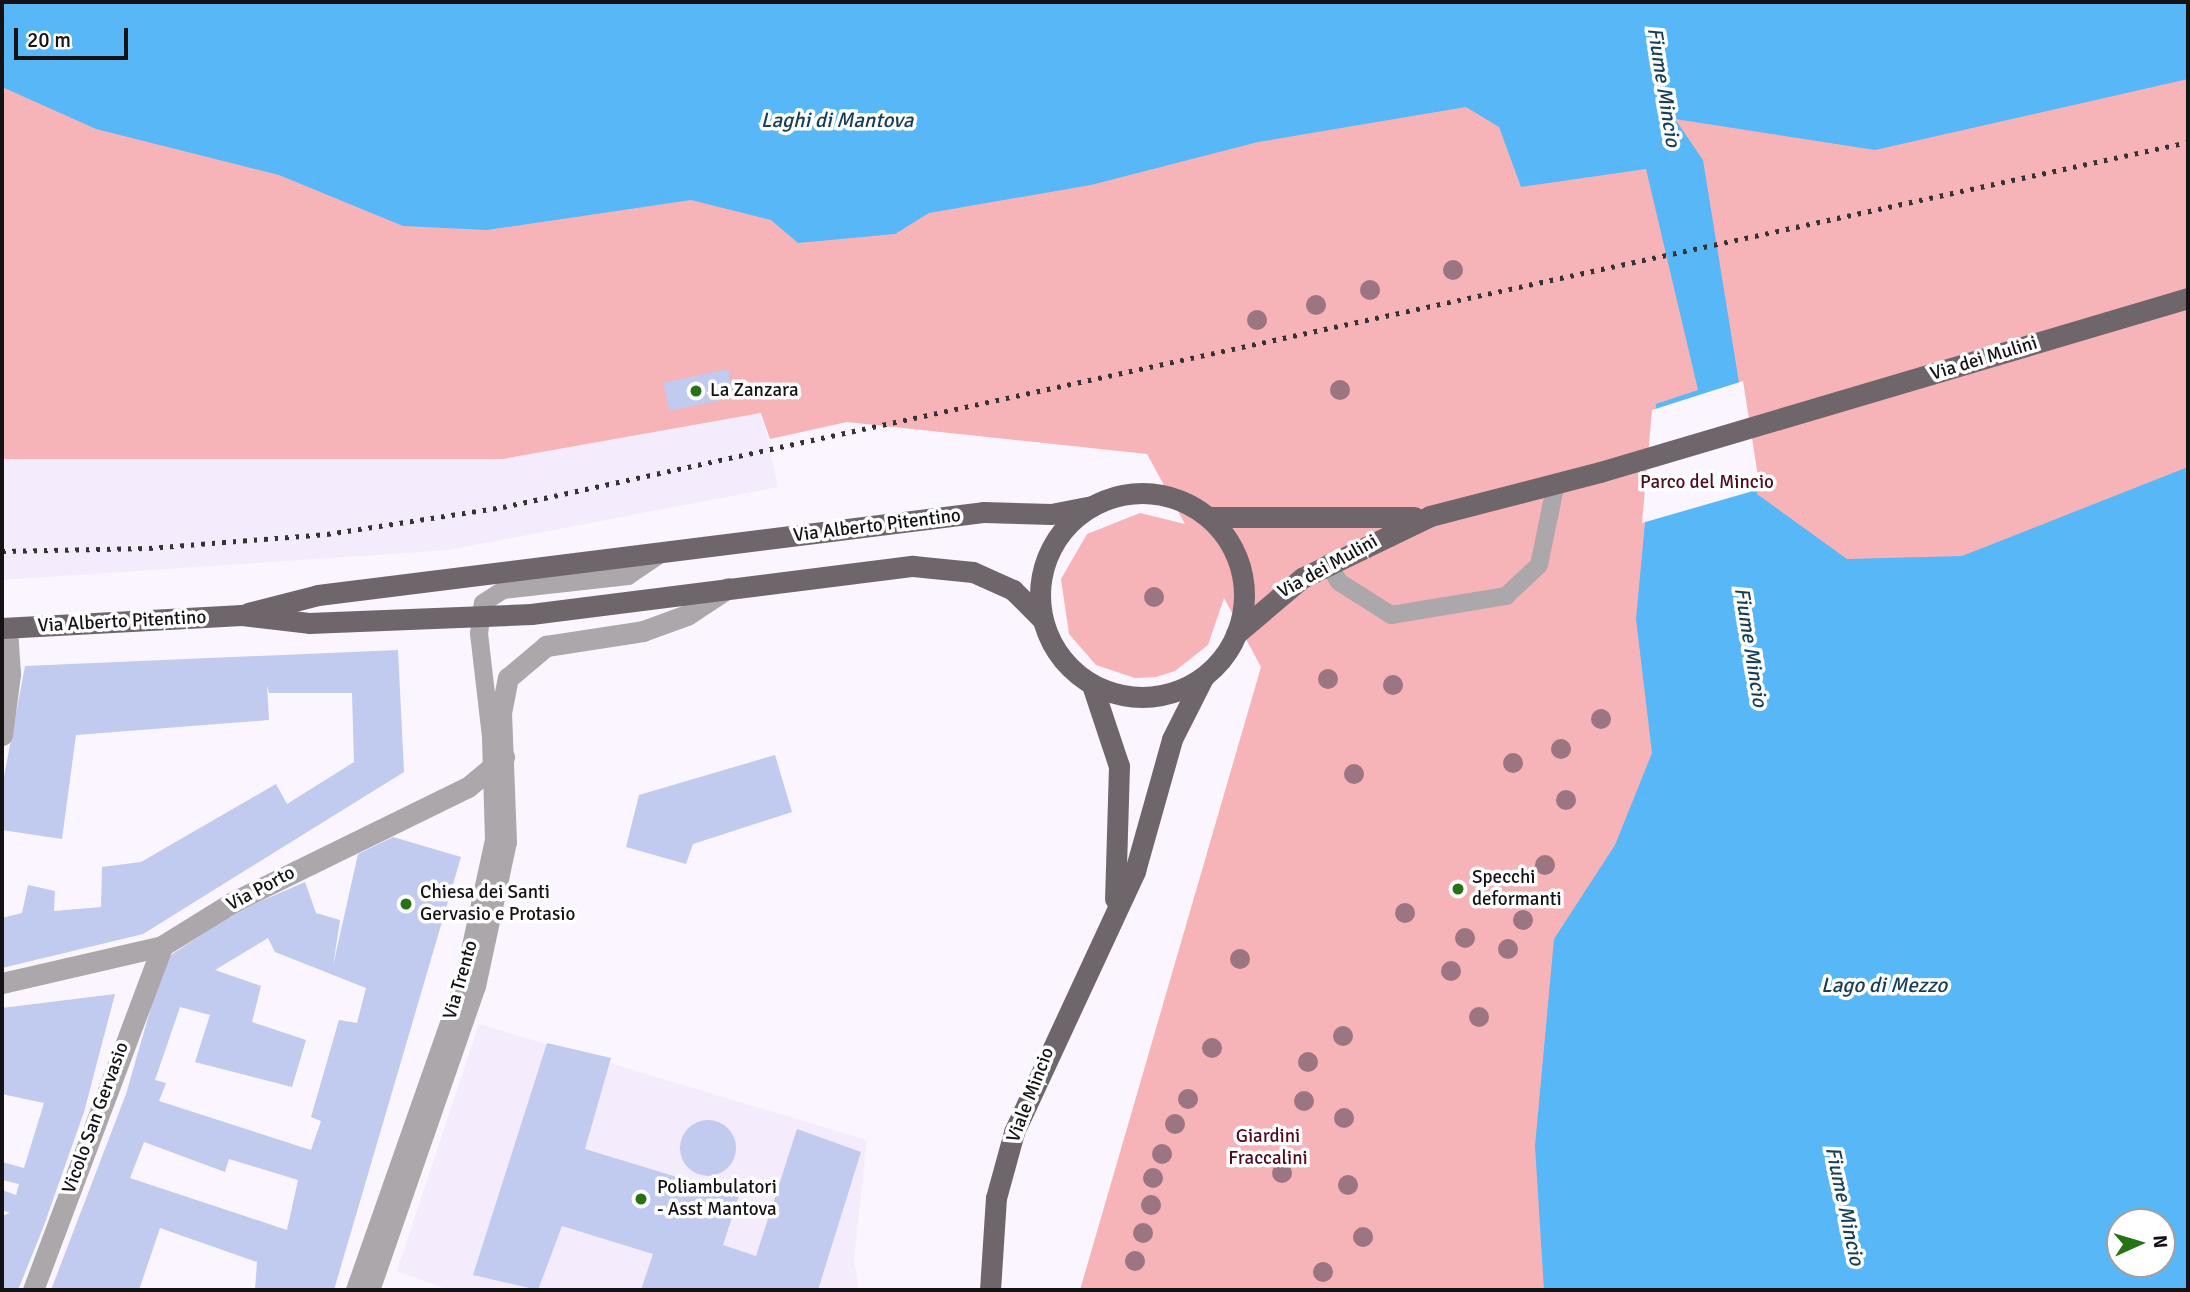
<!DOCTYPE html>
<html>
<head>
<meta charset="utf-8">
<style>
	body { margin:0 }
	#map { position:relative; width:2190px; height:1292px; overflow:hidden; background:#faf5fe; font-family:Signika,sans-serif }
	div>[style] { position:absolute }
	.built>* { inset:0; background:#f4ebfd }
	.green>* { inset:0; background:#f7b4b8 }
	.water>* { inset:0; background:#57b7f7 }
	.pier>* { inset:0; background:#faf5fe }
	.building>* { inset:0; background:#c1caef; transform-origin:0 0 }
	.round { border-radius:50% }
	.service>* { height:18px; margin:-9px; padding:0 9px; transform-origin:9px; border-radius:9px; background:#aca7aa }
	.minor>* { height:21px; margin:-10.5px; padding:0 10.5px; transform-origin:10.5px; border-radius:10.5px; background:#aca7aa }
	.primary>* { height:21px; margin:-10.5px; padding:0 10.5px; transform-origin:10.5px; border-radius:10.5px; background:#6f666b }
	.primary>.ring { margin:-10.5px; padding:0; box-sizing:content-box; background:none; border:21px solid #6f666b; border-radius:50% }
	.rail>* { height:5px; margin-top:-2.5px; transform-origin:0; background:repeating-linear-gradient(90deg,#353336 0 3.5px,transparent 0 10.5px) }
	.trees>* { width:20px; height:20px; margin:-10px; border-radius:50%; background:#9b7581 }
	.dots>* { width:19px; height:19px; translate:-50% -50%; box-sizing:border-box; border:4px solid #fff; border-radius:50% }
	span { translate:-50% -50%; white-space:nowrap; text-align:center; line-height:1.15; -webkit-text-stroke:7px #fff; paint-order:stroke }
	.street-label { font-size:19px; color:#141215 }
	.poi-label { font-size:19px; color:#141215 }
	.left { translate:0 -50%; text-align:left }
	.park-label { font-size:19px; color:#4e0c1a }
	.water-label { font-size:21px; color:#163e58; font-style:italic }
	.frame { position:absolute; inset:0; border:4px solid #141215; pointer-events:none }
	.north { position:absolute; left:2106px; top:1208px; width:70px; height:70px; box-sizing:border-box; background:#fff; border:2px solid #a1a0a1; border-radius:50%; rotate:86deg; font-size:19px; font-weight:700; line-height:28px; text-align:center; color:#141215 }
	.north::after { content:''; display:block; margin:auto; width:24px; height:32px; background:#277215; clip-path:polygon(50% 0,100% 100%,50% 72%,0 100%) }
	.scale { position:absolute; left:14px; top:28px; width:114px; height:32px; box-sizing:border-box; border:4px solid #141215; border-top:0; padding-left:9px; font-size:21px; line-height:24px; white-space:nowrap; color:#141215; -webkit-text-stroke:5px #fff; paint-order:stroke }
</style>
</head>
<body>
<div id="map">
	<div class="built">
		<i style="clip-path:polygon(762px 413px,778px 487px,449px 550px,2px 580px,2px 459px,503px 459px)"></i>
		<i style="clip-path:polygon(479px 1024px,867px 1140px,854px 1259px,859px 1290px,449px 1290px,397px 1271px)"></i>
	</div>
	<div class="green">
		<i style="clip-path:polygon(evenodd,2px 2px,2188px 2px,2188px 1290px,1080px 1290px,1261px 667px,1224px 598px,1208px 645px,1175px 671px,1156px 677px,1135px 678px,1096px 665px,1069px 634px,1061px 579px,1087px 534px,1140px 513px,1185px 524px,1147px 454px,847px 422px,770px 439px,761px 413px,503px 459px,2px 459px,2px 2px,2120px 1222px,2162px 1222px,2162px 1264px,2120px 1264px,2120px 1222px)"></i>
	</div>
	<div class="water">
		<i style="clip-path:polygon(evenodd,2px 2px,2188px 2px,2188px 79px,1875px 150px,1675px 119px,1703px 160px,1757px 494px,1847px 559px,1962px 556px,2188px 467px,2188px 1290px,1544px 1290px,1535px 1146px,1554px 939px,1615px 845px,1652px 753px,1636px 619px,1656px 404px,1698px 390px,1646px 169px,1521px 187px,1499px 127px,1466px 107px,1258px 142px,1091px 185px,929px 213px,895px 234px,798px 243px,771px 220px,691px 200px,487px 230px,403px 226px,279px 175px,96px 129px,2px 87px,2px 2px,2120px 1222px,2162px 1222px,2162px 1264px,2120px 1264px,2120px 1222px)"></i>
	</div>
	<div class="pier">
		<i style="clip-path:polygon(1743px 381px,1760px 489px,1642px 523px,1652px 410px)"></i>
	</div>
	<div class="building">
		<i style="left:728px;top:369px;width:29px;height:66px;rotate:78deg"></i>
		<i style="clip-path:polygon(398px 650px,404px 772px,143px 934px,2px 968px,2px 918px,22px 913px,28px 885px,55px 891px,54px 911px,101px 907px,102px 867px,141px 862px,276px 784px,287px 804px,354px 762px,352px 693px,269px 693px,267px 685px,269px 720px,76px 735px,62px 839px,2px 830px,2px 787px,25px 666px)"></i>
		<i style="clip-path:polygon(775px 755px,792px 812px,693px 844px,686px 864px,626px 847px,639px 795px)"></i>
		<i style="clip-path:polygon(evenodd,393px 837px,461px 857px,334px 1290px,255px 1290px,257px 1262px,160px 1228px,139px 1290px,51px 1290px,126px 1094px,165px 959px,234px 913px,305px 882px,316px 913px,340px 920px,333px 966px,358px 854px,393px 837px,268px 938px,275px 952px,366px 988px,357px 1023px,339px 1020px,311px 1117px,321px 1121px,311px 1150px,159px 1101px,166px 1083px,155px 1080px,180px 1007px,210px 1015px,195px 1062px,292px 1087px,306px 1040px,252px 1022px,261px 986px,215px 970px,268px 938px,393px 837px,144px 1142px,225px 1172px,229px 1159px,298px 1180px,287px 1230px,130px 1178px,144px 1142px)"></i>
		<i style="clip-path:polygon(115px 994px,84px 1112px,43px 1228px,18px 1290px,2px 1290px,2px 1216px,10px 1213px,2px 1210px,2px 1190px,16px 1195px,19px 1184px,2px 1180px,2px 1162px,24px 1168px,44px 1103px,2px 1094px,2px 1008px)"></i>
		<i style="clip-path:polygon(547px 1043px,611px 1058px,585px 1149px,739px 1196px,723px 1245px,756px 1256px,797px 1129px,861px 1152px,818px 1290px,641px 1290px,653px 1254px,562px 1226px,538px 1290px,473px 1275px)"></i>
		<i class="round" style="left:680px;top:1120px;width:56px;height:56px"></i>
	</div>
	<div class="service">
		<i style="left:1328px;top:563px;width:22px;rotate:60deg"></i>
		<i style="left:1339px;top:582px;width:62px;rotate:32.4deg"></i>
		<i style="left:1391px;top:615px;width:117px;rotate:-9.4deg"></i>
		<i style="left:1506px;top:596px;width:45px;rotate:-43.2deg"></i>
		<i style="left:1539px;top:565px;width:84px;rotate:-78.3deg"></i>
		<i style="left:355px;top:1290px;width:325px;rotate:-70.6deg"></i>
		<i style="left:463px;top:983px;width:146px;rotate:-77.8deg"></i>
		<i style="left:494px;top:840px;width:103px;rotate:-91.7deg"></i>
		<i style="left:491px;top:737px;width:104px;rotate:-96.6deg"></i>
		<i style="left:479px;top:634px;width:31px;rotate:-83deg"></i>
		<i style="left:483px;top:603px;width:24px;rotate:-33deg"></i>
		<i style="left:503px;top:590px;width:126px;rotate:-6.4deg"></i>
		<i style="left:628px;top:576px;width:41px;rotate:-34.1deg"></i>
	</div>
	<div class="minor">
		<i style="left:2px;top:735px;width:62px;rotate:-82.5deg"></i>
		<i style="left:10px;top:674px;width:46px;rotate:-93.7deg"></i>
		<i style="left:2px;top:983px;width:164px;rotate:-13deg"></i>
		<i style="left:162px;top:946px;width:84px;rotate:-31.8deg"></i>
		<i style="left:233px;top:902px;width:262px;rotate:-26.1deg"></i>
		<i style="left:468px;top:787px;width:47px;rotate:-39.8deg"></i>
		<i style="left:33px;top:1290px;width:367px;rotate:-69.4deg"></i>
		<i style="left:369px;top:1290px;width:322px;rotate:-70.8deg"></i>
		<i style="left:475px;top:986px;width:147px;rotate:-77.9deg"></i>
		<i style="left:506px;top:842px;width:129px;rotate:-92.2deg"></i>
		<i style="left:501px;top:713px;width:36px;rotate:-79deg"></i>
		<i style="left:508px;top:678px;width:50px;rotate:-40.1deg"></i>
		<i style="left:546px;top:646px;width:98px;rotate:-8.8deg"></i>
		<i style="left:643px;top:631px;width:47px;rotate:-20deg"></i>
		<i style="left:687px;top:615px;width:49px;rotate:-33.4deg"></i>
	</div>
	<div class="primary">
		<i class="ring" style="left:1040px;top:493px;width:183px;height:183px"></i>
		<i style="left:1209px;top:517px;width:205px"></i>
		<i style="left:248px;top:613px;width:72px;rotate:-14.4deg"></i>
		<i style="left:318px;top:595px;width:670px;rotate:-7.11deg"></i>
		<i style="left:983px;top:512px;width:68px;rotate:1.7deg"></i>
		<i style="left:1051px;top:514px;width:42px;rotate:-11deg"></i>
		<i style="left:2px;top:628px;width:240px;rotate:-3.1deg"></i>
		<i style="left:242px;top:615px;width:67px;rotate:6.8deg"></i>
		<i style="left:309px;top:623px;width:222px;rotate:-2.3deg"></i>
		<i style="left:531px;top:614px;width:385px;rotate:-7.2deg"></i>
		<i style="left:913px;top:566px;width:60px;rotate:5.7deg"></i>
		<i style="left:973px;top:572px;width:44px;rotate:24.2deg"></i>
		<i style="left:1013px;top:590px;width:41px;rotate:45deg"></i>
		<i style="left:1236px;top:634px;width:87px;rotate:-40.3deg"></i>
		<i style="left:1302px;top:578px;width:142px;rotate:-25.8deg"></i>
		<i style="left:1430px;top:516px;width:176px;rotate:-14.5deg"></i>
		<i style="left:1600px;top:472px;width:613px;rotate:-16.48deg"></i>
		<i style="left:1092px;top:685px;width:85px;rotate:71.6deg"></i>
		<i style="left:1119px;top:766px;width:133px;rotate:91.7deg"></i>
		<i style="left:990px;top:1290px;width:92px;rotate:-86.3deg"></i>
		<i style="left:996px;top:1198px;width:68px;rotate:-74.7deg"></i>
		<i style="left:1014px;top:1132px;width:288px;rotate:-65.1deg"></i>
		<i style="left:1135px;top:871px;width:137px;rotate:-74.3deg"></i>
		<i style="left:1172px;top:739px;width:68px;rotate:-63.1deg"></i>
	</div>
	<div class="rail">
		<i style="left:2px;top:551px;width:147px;rotate:-1.2deg"></i>
		<i style="left:149px;top:548px;width:179px;rotate:-4.5deg"></i>
		<i style="left:327px;top:534px;width:178px;rotate:-8.7deg"></i>
		<i style="left:503px;top:507px;width:1724px;rotate:-12.22deg"></i>
	</div>
	<div class="trees">
		<i style="left:1453px;top:270px"></i>
		<i style="left:1370px;top:290px"></i>
		<i style="left:1316px;top:305px"></i>
		<i style="left:1257px;top:320px"></i>
		<i style="left:1340px;top:390px"></i>
		<i style="left:1154px;top:597px"></i>
		<i style="left:1328px;top:679px"></i>
		<i style="left:1393px;top:685px"></i>
		<i style="left:1601px;top:719px"></i>
		<i style="left:1561px;top:749px"></i>
		<i style="left:1513px;top:763px"></i>
		<i style="left:1354px;top:774px"></i>
		<i style="left:1566px;top:800px"></i>
		<i style="left:1545px;top:865px"></i>
		<i style="left:1405px;top:913px"></i>
		<i style="left:1523px;top:920px"></i>
		<i style="left:1465px;top:938px"></i>
		<i style="left:1508px;top:949px"></i>
		<i style="left:1240px;top:959px"></i>
		<i style="left:1451px;top:971px"></i>
		<i style="left:1479px;top:1017px"></i>
		<i style="left:1343px;top:1036px"></i>
		<i style="left:1212px;top:1048px"></i>
		<i style="left:1308px;top:1062px"></i>
		<i style="left:1188px;top:1099px"></i>
		<i style="left:1304px;top:1101px"></i>
		<i style="left:1344px;top:1118px"></i>
		<i style="left:1175px;top:1124px"></i>
		<i style="left:1162px;top:1154px"></i>
		<i style="left:1282px;top:1173px"></i>
		<i style="left:1153px;top:1178px"></i>
		<i style="left:1348px;top:1185px"></i>
		<i style="left:1151px;top:1205px"></i>
		<i style="left:1143px;top:1233px"></i>
		<i style="left:1363px;top:1237px"></i>
		<i style="left:1135px;top:1261px"></i>
		<i style="left:1323px;top:1272px"></i>
	</div>
	<div class="dots">
		<i style="left:696px;top:391px;background:#277215"></i>
		<i style="left:1458px;top:889px;background:#277215"></i>
		<i style="left:406px;top:904px;background:#277215"></i>
		<i style="left:641px;top:1199px;background:#277215"></i>
	</div>
	<div class="street-label">
		<span style="left:1984px;top:359px;rotate:-17deg">Via dei Mulini</span>
		<span style="left:877px;top:526px;rotate:-7deg">Via Alberto Pitentino</span>
		<span style="left:1328px;top:567px;rotate:-29deg">Via dei Mulini</span>
		<span style="left:122px;top:622px;rotate:-3deg">Via Alberto Pitentino</span>
		<span style="left:261px;top:889px;rotate:-28deg">Via Porto</span>
		<span style="left:461px;top:980px;rotate:-74deg">Via Trento</span>
		<span style="left:1031px;top:1095px;rotate:-69deg">Viale Mincio</span>
		<span style="left:96px;top:1118px;rotate:-70deg">Vicolo San Gervasio</span>
	</div>
	<div class="poi-label">
		<span class="left" style="left:710px;top:391px">La Zanzara</span>
		<span class="left" style="left:1472px;top:889px">Specchi<br>deformanti</span>
		<span class="left" style="left:420px;top:904px">Chiesa dei Santi<br>Gervasio e Protasio</span>
		<span class="left" style="left:657px;top:1199px">Poliambulatori<br>- Asst Mantova</span>
	</div>
	<div class="park-label">
		<span style="left:1707px;top:483px">Parco del Mincio</span>
		<span style="left:1268px;top:1148px">Giardini<br>Fraccalini</span>
	</div>
	<div class="water-label">
		<span style="left:1664px;top:87px;rotate:81deg">Fiume Mincio</span>
		<span style="left:837px;top:120px">Laghi di Mantova</span>
		<span style="left:1751px;top:647px;rotate:81deg">Fiume Mincio</span>
		<span style="left:1884px;top:985px">Lago di Mezzo</span>
		<span style="left:1845px;top:1206px;rotate:78deg">Fiume Mincio</span>
	</div>
	<div class="frame"></div>
	<div class="north">N</div>
	<div class="scale">20 m</div>
</div>
</body>
</html>
